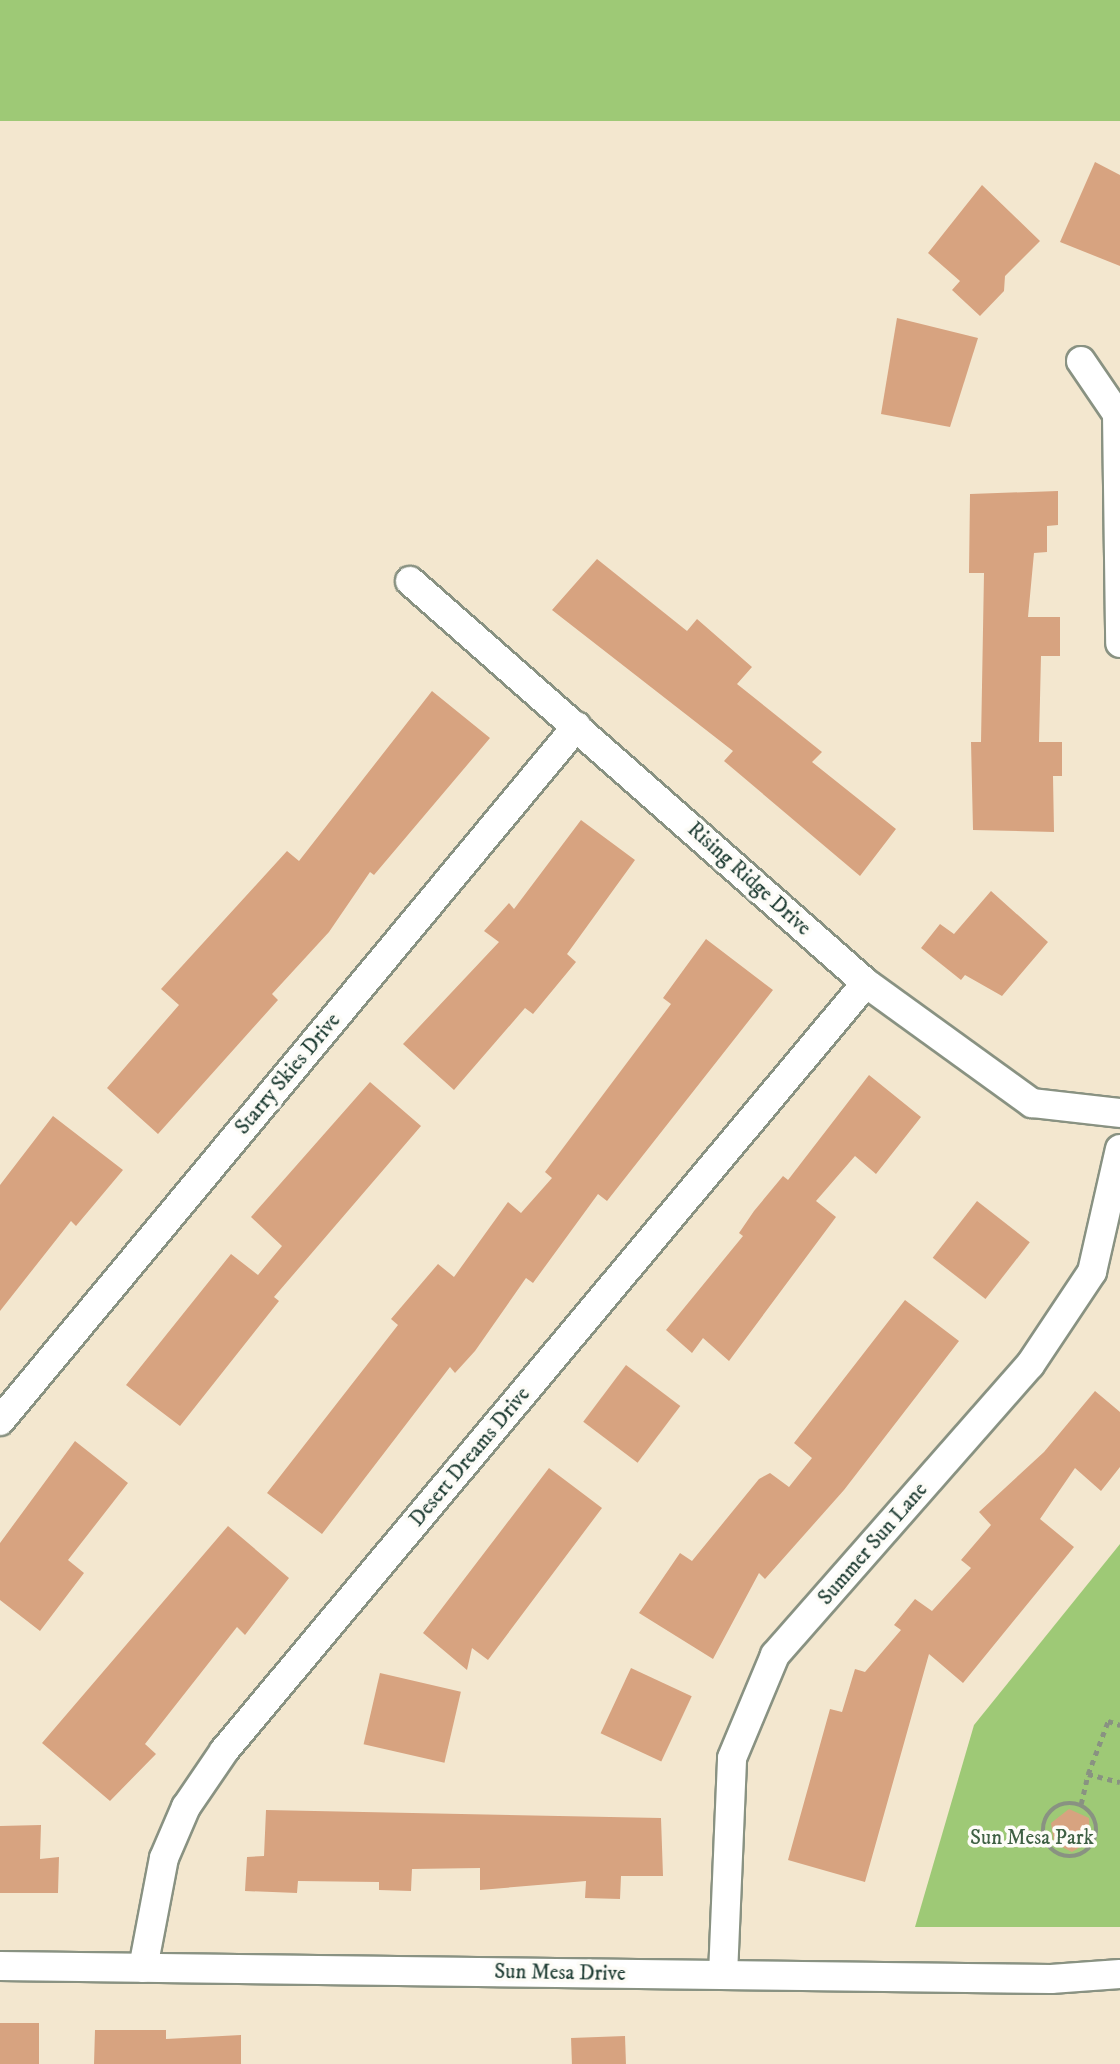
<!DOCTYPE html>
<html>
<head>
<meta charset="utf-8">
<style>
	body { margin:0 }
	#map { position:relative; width:1120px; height:2064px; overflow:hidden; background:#f3e7cf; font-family:"IM FELL DW Pica",serif }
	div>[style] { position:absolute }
	.green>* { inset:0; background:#9ec976; transform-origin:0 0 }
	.building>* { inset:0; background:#d7a380; transform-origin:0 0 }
	.path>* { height:4.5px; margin-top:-2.25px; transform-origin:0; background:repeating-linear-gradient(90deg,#899282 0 5px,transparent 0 10px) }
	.path>.ring { margin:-2.25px; padding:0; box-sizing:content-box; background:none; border:4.5px solid #899282; border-radius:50% }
	.roads { filter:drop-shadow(2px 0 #899282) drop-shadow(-2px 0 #899282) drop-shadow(0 2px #899282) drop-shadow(0 -2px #899282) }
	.minor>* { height:28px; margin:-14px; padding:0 14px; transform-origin:14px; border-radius:14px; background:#fff }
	span { translate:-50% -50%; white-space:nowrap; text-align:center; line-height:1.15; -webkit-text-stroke:7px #fdfcf7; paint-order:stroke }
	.street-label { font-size:21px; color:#1f3d34 }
	.park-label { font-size:21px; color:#3f6044 }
</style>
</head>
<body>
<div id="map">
	<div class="green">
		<i style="left:0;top:0;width:1120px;height:121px"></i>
		<i style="clip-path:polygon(1120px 1544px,1120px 1927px,915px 1927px,974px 1725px)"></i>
	</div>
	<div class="building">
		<i style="clip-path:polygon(1095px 162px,1120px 175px,1120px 266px,1060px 242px)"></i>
		<i style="clip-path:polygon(982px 185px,1040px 241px,1005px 276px,1004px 291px,980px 316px,952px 290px,960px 281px,928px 253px)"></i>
		<i style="clip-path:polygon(897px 318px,978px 338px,950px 427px,881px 414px)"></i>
		<i style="clip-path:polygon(1058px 491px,1058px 525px,1047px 526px,1047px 552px,1034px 553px,1028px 617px,1060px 617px,1060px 656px,1041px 656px,1039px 742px,1062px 742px,1062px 776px,1053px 776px,1054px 832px,973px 830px,971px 742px,981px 742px,984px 573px,969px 573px,970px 494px)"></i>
		<i style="clip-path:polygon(597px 559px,687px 631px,697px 619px,752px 667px,737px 684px,822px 752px,812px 762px,896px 829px,860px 876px,724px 761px,733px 751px,552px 610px)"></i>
		<i style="clip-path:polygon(432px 691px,490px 738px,374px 875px,370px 872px,329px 932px,272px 994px,278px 1000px,158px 1134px,107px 1088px,179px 1005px,161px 989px,287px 851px,299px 861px)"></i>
		<i style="clip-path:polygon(581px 820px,635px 860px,567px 954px,576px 962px,533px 1014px,525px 1008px,454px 1090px,403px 1044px,499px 942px,484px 931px,509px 903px,514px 909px)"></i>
		<i style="clip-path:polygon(991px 891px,1048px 942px,1002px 996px,965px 975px,961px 980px,921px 948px,940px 924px,954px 934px)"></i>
		<i style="clip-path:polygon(706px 939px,773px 990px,607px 1201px,598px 1194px,533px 1283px,526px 1278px,475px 1351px,455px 1373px,450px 1367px,322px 1534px,267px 1493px,398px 1325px,391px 1319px,438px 1264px,454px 1277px,508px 1202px,521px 1213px,552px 1178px,545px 1172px,671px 1004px,663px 998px)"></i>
		<i style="clip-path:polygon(869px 1075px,921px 1117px,876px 1174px,855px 1156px,816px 1201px,836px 1217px,729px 1361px,703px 1338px,692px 1353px,666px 1330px,743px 1236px,739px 1233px,754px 1211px,783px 1176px,788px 1180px)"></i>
		<i style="clip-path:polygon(370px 1082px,421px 1126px,274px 1297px,279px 1301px,180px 1426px,126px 1385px,231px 1254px,258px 1275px,282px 1246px,251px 1217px)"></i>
		<i style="clip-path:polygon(53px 1116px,123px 1170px,76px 1226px,71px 1221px,0 1311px,0 1185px)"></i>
		<i style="left:977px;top:1201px;width:67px;height:72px;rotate:38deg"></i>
		<i style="clip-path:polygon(905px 1300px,959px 1341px,844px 1490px,765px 1579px,759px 1573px,713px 1659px,639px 1613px,680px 1553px,692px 1561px,759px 1479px,770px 1473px,789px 1487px,812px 1458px,794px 1443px)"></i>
		<i style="left:626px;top:1365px;width:68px;height:71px;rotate:37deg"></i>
		<i style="clip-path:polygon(1095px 1391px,1120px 1412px,1120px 1467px,1101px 1491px,1075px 1468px,1040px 1519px,1074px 1547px,963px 1683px,929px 1654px,865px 1882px,788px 1860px,830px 1709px,842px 1712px,855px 1669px,865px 1672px,901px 1630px,894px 1625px,915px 1599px,932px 1611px,971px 1568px,961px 1560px,991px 1525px,979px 1512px,1044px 1452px)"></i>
		<i style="clip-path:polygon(75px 1441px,128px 1483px,68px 1560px,84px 1573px,40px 1631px,0 1600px,0 1543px)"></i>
		<i style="clip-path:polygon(549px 1468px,602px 1508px,488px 1660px,472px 1648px,467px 1670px,423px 1633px)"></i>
		<i style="clip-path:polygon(228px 1526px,289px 1578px,245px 1635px,237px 1627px,145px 1744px,156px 1754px,110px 1801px,42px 1743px)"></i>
		<i style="left:631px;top:1668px;width:67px;height:72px;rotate:25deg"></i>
		<i style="left:380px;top:1673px;width:83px;height:73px;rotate:13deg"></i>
		<i style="clip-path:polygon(1069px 1809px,1089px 1818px,1090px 1841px,1072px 1852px,1054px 1843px,1051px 1823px)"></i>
		<i style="clip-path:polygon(266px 1810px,661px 1818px,663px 1876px,621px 1876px,620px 1899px,585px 1898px,586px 1881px,480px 1890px,480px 1868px,412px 1869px,411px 1891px,379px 1890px,379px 1882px,298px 1881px,297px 1893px,245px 1891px,247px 1857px,264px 1856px)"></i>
		<i style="clip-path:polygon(41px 1825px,40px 1859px,59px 1857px,58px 1893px,0 1893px,0 1826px)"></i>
		<i style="left:0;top:2023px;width:39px;height:41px"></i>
		<i style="clip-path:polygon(95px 2030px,166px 2030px,166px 2039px,241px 2035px,241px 2064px,94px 2064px)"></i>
		<i style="left:625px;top:2036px;width:28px;height:54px;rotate:88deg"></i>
	</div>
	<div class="path">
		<i style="left:1088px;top:1774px;width:57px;rotate:-69.3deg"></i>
		<i style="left:1108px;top:1721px;width:13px;rotate:18deg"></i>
		<i class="ring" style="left:1043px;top:1803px;width:49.5px;height:49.5px"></i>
		<i style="left:1081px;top:1804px;width:31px;rotate:-77deg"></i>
		<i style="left:1088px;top:1774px;width:33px;rotate:14deg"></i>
	</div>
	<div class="roads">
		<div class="minor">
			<i style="left:1081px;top:361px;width:64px;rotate:55.8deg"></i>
			<i style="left:1117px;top:414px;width:229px;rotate:89.2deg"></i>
			<i style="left:410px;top:581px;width:608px;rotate:41.4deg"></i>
			<i style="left:866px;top:983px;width:205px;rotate:35.9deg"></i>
			<i style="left:1032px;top:1103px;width:89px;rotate:6.5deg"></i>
			<i style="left:0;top:1421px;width:903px;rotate:-50.3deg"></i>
			<i style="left:0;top:1966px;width:1051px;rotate:0.71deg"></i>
			<i style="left:1051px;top:1979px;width:69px;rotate:-4.1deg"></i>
			<i style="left:143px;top:1968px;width:112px;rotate:-79.2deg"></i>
			<i style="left:164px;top:1858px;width:56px;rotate:-66.7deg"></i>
			<i style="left:186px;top:1807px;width:68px;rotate:-55.8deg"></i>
			<i style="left:224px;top:1751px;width:1001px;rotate:-50.11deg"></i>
			<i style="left:723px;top:1975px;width:217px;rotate:-87.6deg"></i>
			<i style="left:732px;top:1758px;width:112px;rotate:-67.3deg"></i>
			<i style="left:775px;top:1655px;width:386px;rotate:-48.7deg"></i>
			<i style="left:1030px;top:1365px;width:112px;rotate:-56.3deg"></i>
			<i style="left:1092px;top:1272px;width:126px;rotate:-77.2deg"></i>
		</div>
	</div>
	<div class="street-label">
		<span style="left:749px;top:879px;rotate:42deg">Rising Ridge Drive</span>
		<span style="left:288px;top:1074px;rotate:-50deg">Starry Skies Drive</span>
		<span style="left:470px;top:1457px;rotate:-50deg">Desert Dreams Drive</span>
		<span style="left:873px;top:1544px;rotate:-49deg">Summer Sun Lane</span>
		<span style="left:560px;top:1973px;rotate:1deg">Sun Mesa Drive</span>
	</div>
	<div class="park-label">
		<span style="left:1032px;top:1838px">Sun Mesa Park</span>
	</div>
</div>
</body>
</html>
